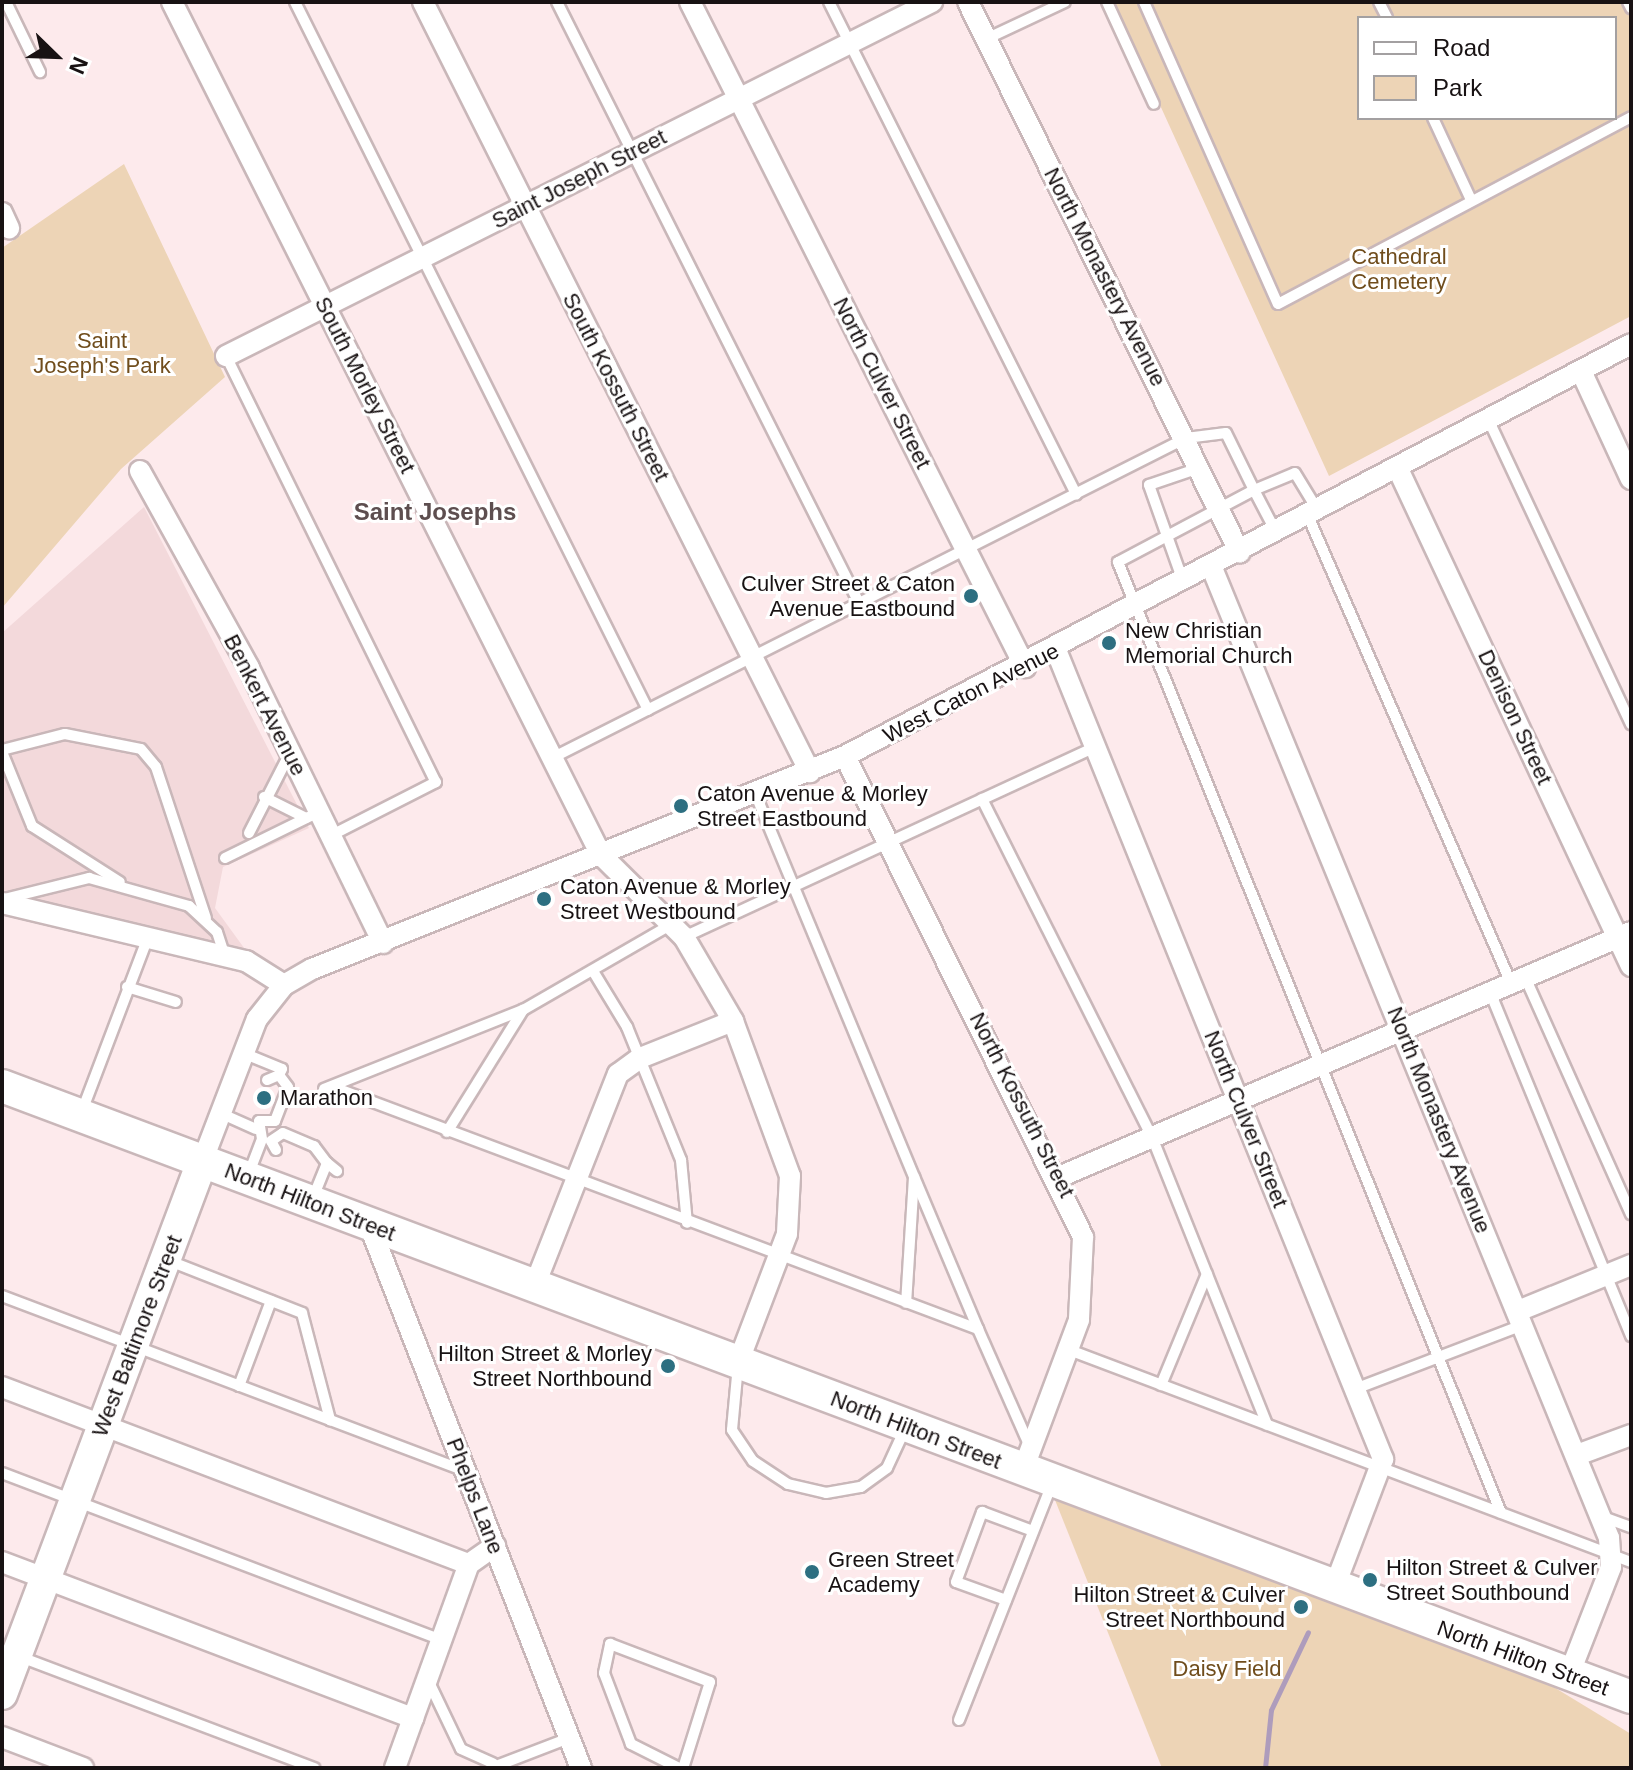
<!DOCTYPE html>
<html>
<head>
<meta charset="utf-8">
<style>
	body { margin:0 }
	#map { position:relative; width:1633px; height:1770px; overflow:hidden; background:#fdeaec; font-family:Arial,sans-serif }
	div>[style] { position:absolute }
	.built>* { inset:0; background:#f3d9db }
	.green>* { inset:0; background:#edd4b6 }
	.stream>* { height:5px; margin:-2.5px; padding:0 2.5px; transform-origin:2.5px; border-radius:2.5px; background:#ae9cbc }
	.roads { filter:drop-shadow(2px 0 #c9b7b9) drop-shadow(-2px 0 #c9b7b9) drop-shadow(0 2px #c9b7b9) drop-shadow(0 -2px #c9b7b9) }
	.service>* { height:10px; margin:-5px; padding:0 5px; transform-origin:5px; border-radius:5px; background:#fff }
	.minor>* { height:20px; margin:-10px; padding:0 10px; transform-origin:10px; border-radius:10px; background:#fff }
	.secondary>* { height:30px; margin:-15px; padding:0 15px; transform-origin:15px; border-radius:15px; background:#fff }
	.primary>* { height:32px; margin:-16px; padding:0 16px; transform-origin:16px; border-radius:16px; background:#fff }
	.dots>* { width:22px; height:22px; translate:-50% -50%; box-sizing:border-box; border:4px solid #fff; border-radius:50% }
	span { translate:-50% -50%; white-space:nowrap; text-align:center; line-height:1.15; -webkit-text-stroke:6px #fff; paint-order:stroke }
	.street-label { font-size:22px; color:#181213 }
	.park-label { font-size:22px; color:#704d1c }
	.poi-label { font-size:22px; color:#181213 }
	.right { translate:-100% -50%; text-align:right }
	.left { translate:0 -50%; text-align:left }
	.neighbourhood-label { font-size:24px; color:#5d4e4f; font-weight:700 }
	.frame { position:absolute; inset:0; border:4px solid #181213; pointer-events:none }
	.legend { position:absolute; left:1357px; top:16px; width:260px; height:104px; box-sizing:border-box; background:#fff; border:2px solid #a3a0a1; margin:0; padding:10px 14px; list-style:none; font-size:24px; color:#181213 }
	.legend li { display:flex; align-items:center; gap:16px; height:40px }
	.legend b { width:40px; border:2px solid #a3a0a1 }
	.north { position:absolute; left:16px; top:16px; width:80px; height:80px; -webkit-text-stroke:6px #fff; paint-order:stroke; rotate:113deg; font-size:22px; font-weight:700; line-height:32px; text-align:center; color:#181213 }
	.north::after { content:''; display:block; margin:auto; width:28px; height:36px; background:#181213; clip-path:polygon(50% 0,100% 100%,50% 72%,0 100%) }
</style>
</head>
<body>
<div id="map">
	<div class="built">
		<i style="clip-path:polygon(144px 507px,309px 828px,223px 867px,215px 908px,247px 952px,2px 893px,2px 633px)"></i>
	</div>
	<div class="green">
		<i style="clip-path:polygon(evenodd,1113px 2px,1631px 2px,1631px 316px,1329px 476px,1113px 2px,1359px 18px,1615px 18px,1615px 118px,1359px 118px,1359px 18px)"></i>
		<i style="clip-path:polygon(124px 164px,225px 377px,121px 469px,2px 608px,2px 248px)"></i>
		<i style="clip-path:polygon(1055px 1500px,1552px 1686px,1631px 1734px,1631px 1768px,1162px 1768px)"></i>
	</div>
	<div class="stream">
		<i style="left:1265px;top:1768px;width:58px;rotate:-84.1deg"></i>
		<i style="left:1271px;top:1710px;width:86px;rotate:-64.6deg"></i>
	</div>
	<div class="roads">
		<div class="service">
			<i style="left:6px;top:2px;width:78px;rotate:64.1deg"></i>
			<i style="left:295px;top:2px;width:791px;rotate:63.5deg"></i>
			<i style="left:557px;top:2px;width:673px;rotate:63.32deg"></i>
			<i style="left:829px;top:2px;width:551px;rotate:63.34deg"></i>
			<i style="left:1107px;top:2px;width:112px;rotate:65.3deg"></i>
			<i style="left:1144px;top:2px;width:330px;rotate:66.1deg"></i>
			<i style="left:1278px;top:304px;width:399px;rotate:-27.9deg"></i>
			<i style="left:1379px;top:2px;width:18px;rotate:63deg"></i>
			<i style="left:1628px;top:2px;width:7px;rotate:63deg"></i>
			<i style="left:986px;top:39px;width:87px;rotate:-25.1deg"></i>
			<i style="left:1433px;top:118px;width:90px;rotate:65.1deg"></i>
			<i style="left:226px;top:356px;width:475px;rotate:63.8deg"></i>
			<i style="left:436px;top:782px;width:119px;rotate:153deg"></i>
			<i style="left:1489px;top:421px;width:335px;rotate:64.9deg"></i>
			<i style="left:1308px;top:516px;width:509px;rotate:66.51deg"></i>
			<i style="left:1276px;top:532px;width:47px;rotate:-117.6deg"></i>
			<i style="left:1254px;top:490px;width:44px;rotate:-22.5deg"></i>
			<i style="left:1295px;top:473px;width:42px;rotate:58.6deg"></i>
			<i style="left:1183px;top:581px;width:102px;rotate:-109.5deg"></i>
			<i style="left:1149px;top:485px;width:53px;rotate:-18.8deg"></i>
			<i style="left:2px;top:750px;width:65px;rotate:-14.3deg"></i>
			<i style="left:65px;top:734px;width:77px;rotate:11.2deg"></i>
			<i style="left:141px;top:749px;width:23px;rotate:50deg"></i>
			<i style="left:156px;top:767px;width:159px;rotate:71.7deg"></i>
			<i style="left:2px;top:752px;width:80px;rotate:67.9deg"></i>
			<i style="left:32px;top:826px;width:104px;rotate:32.5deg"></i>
			<i style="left:552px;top:758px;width:710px;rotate:-26.78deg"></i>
			<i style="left:1186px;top:438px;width:40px;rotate:-7.1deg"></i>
			<i style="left:1226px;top:433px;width:64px;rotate:63.8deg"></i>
			<i style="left:1254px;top:490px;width:154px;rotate:152.1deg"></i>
			<i style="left:1118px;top:562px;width:1025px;rotate:68.06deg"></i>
			<i style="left:755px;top:793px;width:416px;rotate:67.5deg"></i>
			<i style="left:914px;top:1177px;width:126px;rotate:93.6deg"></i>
			<i style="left:264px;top:797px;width:47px;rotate:26.6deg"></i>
			<i style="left:982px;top:799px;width:378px;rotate:63.3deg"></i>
			<i style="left:1152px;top:1137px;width:310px;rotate:68.2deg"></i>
			<i style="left:249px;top:833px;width:90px;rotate:-62.9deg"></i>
			<i style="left:225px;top:858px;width:105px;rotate:-26.1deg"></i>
			<i style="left:4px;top:899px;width:88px;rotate:-13.9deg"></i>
			<i style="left:89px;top:878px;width:104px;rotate:15.6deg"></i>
			<i style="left:189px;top:906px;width:38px;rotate:43deg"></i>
			<i style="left:217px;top:932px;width:25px;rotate:72deg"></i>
			<i style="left:684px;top:937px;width:453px;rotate:-24.8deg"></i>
			<i style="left:593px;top:971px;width:66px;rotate:58.7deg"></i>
			<i style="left:627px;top:1027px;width:144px;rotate:67.9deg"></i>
			<i style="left:681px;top:1160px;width:63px;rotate:84.6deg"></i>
			<i style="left:1525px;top:977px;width:260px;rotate:65.9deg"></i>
			<i style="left:127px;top:987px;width:51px;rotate:17deg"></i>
			<i style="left:1490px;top:992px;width:372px;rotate:67.7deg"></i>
			<i style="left:243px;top:1053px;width:42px;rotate:22.3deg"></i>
			<i style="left:282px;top:1069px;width:7px;rotate:117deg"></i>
			<i style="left:333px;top:1087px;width:689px;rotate:20.57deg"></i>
			<i style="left:978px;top:1329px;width:129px;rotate:66.2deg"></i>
			<i style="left:324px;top:1089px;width:214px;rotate:-21.7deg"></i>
			<i style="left:523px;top:1010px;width:172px;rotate:-30deg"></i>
			<i style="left:82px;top:1111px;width:186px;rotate:-69.2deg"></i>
			<i style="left:220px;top:1113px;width:39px;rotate:24deg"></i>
			<i style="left:447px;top:1132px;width:144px;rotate:-58.1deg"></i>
			<i style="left:276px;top:1150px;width:10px;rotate:-119deg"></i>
			<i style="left:271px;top:1141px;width:14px;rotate:-34deg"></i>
			<i style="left:283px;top:1133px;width:34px;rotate:23deg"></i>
			<i style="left:314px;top:1146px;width:21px;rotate:53deg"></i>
			<i style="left:327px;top:1163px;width:37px;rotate:112deg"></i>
			<i style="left:327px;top:1163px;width:13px;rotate:39deg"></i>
			<i style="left:249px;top:1173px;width:36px;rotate:-69deg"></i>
			<i style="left:262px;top:1139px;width:18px;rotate:-99deg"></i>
			<i style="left:259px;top:1121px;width:16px"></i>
			<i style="left:275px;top:1121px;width:36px;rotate:-69deg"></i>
			<i style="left:288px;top:1087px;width:15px;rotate:-127deg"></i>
			<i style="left:279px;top:1075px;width:13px;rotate:157deg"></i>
			<i style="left:915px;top:1179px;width:163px;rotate:67.2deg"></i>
			<i style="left:167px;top:1260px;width:145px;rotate:21.4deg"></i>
			<i style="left:302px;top:1313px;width:111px;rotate:75.3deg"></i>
			<i style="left:2px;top:1296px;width:494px;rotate:20.7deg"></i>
			<i style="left:1072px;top:1351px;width:597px;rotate:20.68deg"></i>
			<i style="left:738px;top:1365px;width:65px;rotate:95.3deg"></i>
			<i style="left:732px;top:1430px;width:37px;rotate:56deg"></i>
			<i style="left:753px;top:1461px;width:42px;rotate:33.3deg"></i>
			<i style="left:788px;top:1484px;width:39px;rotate:13deg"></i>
			<i style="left:826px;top:1493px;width:36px;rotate:-10deg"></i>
			<i style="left:861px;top:1487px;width:32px;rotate:-36deg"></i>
			<i style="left:887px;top:1468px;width:43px;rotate:-65.2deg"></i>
			<i style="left:1161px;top:1385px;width:120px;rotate:-67.5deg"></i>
			<i style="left:239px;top:1386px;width:91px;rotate:-69.4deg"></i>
			<i style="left:1355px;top:1389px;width:180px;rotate:-20.9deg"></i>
			<i style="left:2px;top:1473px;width:470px;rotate:20.8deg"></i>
			<i style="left:1603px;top:1517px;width:30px;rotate:20deg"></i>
			<i style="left:1006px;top:1600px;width:53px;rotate:-160.2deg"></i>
			<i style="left:956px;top:1582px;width:75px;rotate:-69.6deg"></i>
			<i style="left:982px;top:1512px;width:54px;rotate:20.4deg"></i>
			<i style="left:2px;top:1650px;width:334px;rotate:20.7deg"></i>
			<i style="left:428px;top:1680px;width:76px;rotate:64.4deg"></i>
			<i style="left:461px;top:1749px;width:35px;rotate:24deg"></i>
			<i style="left:959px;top:1720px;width:254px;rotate:-68.5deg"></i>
			<i style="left:491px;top:1768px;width:84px;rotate:-21deg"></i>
			<i style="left:679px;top:1768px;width:54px;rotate:-153.4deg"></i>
			<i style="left:631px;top:1744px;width:76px;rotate:-110.8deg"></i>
			<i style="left:604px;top:1673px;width:30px;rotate:-78deg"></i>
			<i style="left:610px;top:1644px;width:107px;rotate:20.8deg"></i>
			<i style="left:710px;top:1682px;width:90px;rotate:107.4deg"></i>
		</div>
		<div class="minor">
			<i style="left:172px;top:2px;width:955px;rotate:63.3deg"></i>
			<i style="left:601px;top:855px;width:117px;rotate:44.7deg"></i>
			<i style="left:684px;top:937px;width:97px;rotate:59.7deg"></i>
			<i style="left:733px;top:1021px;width:165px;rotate:69.8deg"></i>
			<i style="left:790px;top:1176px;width:58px;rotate:93deg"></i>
			<i style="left:787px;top:1234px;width:138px;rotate:110.8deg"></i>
			<i style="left:423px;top:2px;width:862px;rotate:63.32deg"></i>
			<i style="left:690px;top:2px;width:745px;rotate:63.26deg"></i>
			<i style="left:968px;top:2px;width:614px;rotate:63.73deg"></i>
			<i style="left:2px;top:213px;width:17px;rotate:65deg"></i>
			<i style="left:226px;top:356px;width:790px;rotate:-26.63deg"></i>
			<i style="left:1581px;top:371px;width:119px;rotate:65.2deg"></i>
			<i style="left:1398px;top:469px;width:549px;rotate:64.88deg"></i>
			<i style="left:140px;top:471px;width:225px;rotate:61deg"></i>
			<i style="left:249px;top:668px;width:306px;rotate:64deg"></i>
			<i style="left:1212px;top:568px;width:1048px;rotate:67.74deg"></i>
			<i style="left:1609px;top:1538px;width:29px;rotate:86deg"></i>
			<i style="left:1611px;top:1567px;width:116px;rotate:111.3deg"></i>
			<i style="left:1056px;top:650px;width:873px;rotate:67.99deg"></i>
			<i style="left:1383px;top:1459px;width:138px;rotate:110.8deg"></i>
			<i style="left:845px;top:756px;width:537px;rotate:63.67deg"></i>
			<i style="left:1083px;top:1237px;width:83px;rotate:92.8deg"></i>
			<i style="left:1079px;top:1320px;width:160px;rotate:110.5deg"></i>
			<i style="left:2px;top:903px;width:251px;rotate:13.4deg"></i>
			<i style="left:246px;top:961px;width:45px;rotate:32.3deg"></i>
			<i style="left:202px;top:1162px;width:153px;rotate:-69deg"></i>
			<i style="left:257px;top:1019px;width:43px;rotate:-51.5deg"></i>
			<i style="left:284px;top:985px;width:32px;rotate:-30deg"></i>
			<i style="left:312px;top:969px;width:574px;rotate:-21.78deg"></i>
			<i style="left:845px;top:756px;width:887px;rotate:-27.66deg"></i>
			<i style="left:1059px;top:1177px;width:622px;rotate:-23.19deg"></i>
			<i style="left:369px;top:1224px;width:584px;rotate:68.71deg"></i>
			<i style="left:534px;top:1287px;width:229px;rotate:-68.5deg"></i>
			<i style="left:618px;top:1074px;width:27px;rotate:-36deg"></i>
			<i style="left:640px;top:1058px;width:100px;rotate:-21.7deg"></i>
			<i style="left:1518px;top:1311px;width:122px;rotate:-22.2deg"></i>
			<i style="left:2px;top:1387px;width:499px;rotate:20.8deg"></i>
			<i style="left:1577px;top:1455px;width:58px;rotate:-20.3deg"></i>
			<i style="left:2px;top:1562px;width:440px;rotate:20.8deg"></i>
			<i style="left:2px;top:1737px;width:87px;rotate:20.9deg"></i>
			<i style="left:395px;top:1768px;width:217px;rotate:-70.1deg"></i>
			<i style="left:469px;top:1564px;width:32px;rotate:-35deg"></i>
		</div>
		<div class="secondary">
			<i style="left:2px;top:1694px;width:568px;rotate:-69.4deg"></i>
		</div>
		<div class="primary">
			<i style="left:2px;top:1086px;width:1740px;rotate:20.56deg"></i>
		</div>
	</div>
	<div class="dots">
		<i style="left:971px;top:596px;background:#2d6f81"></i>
		<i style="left:1109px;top:643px;background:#2d6f81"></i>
		<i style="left:681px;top:806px;background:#2d6f81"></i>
		<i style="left:544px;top:899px;background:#2d6f81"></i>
		<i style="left:264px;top:1098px;background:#2d6f81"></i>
		<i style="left:668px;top:1366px;background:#2d6f81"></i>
		<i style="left:812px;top:1572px;background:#2d6f81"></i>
		<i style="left:1370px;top:1580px;background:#2d6f81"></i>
		<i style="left:1301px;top:1607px;background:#2d6f81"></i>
	</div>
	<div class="street-label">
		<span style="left:579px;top:179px;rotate:-27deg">Saint Joseph Street</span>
		<span style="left:1105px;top:277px;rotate:63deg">North Monastery Avenue</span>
		<span style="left:882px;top:383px;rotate:63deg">North Culver Street</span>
		<span style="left:365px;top:385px;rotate:63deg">South Morley Street</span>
		<span style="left:616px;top:387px;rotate:63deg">South Kossuth Street</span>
		<span style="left:971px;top:693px;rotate:-27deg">West Caton Avenue</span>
		<span style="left:265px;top:705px;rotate:63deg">Benkert Avenue</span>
		<span style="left:1515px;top:717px;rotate:65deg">Denison Street</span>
		<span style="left:1022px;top:1105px;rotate:63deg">North Kossuth Street</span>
		<span style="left:1246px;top:1119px;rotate:68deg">North Culver Street</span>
		<span style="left:1439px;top:1120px;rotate:68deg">North Monastery Avenue</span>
		<span style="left:310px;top:1202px;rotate:21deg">North Hilton Street</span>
		<span style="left:137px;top:1336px;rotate:-69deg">West Baltimore Street</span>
		<span style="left:916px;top:1430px;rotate:21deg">North Hilton Street</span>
		<span style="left:475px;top:1496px;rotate:69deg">Phelps Lane</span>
		<span style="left:1523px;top:1658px;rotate:20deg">North Hilton Street</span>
	</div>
	<div class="park-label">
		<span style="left:1399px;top:269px">Cathedral<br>Cemetery</span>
		<span style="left:102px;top:353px">Saint<br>Joseph's Park</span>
		<span style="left:1227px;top:1669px">Daisy Field</span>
	</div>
	<div class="poi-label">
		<span class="right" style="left:955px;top:596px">Culver Street &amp; Caton<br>Avenue Eastbound</span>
		<span class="left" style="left:1125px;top:643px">New Christian<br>Memorial Church</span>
		<span class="left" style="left:697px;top:806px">Caton Avenue &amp; Morley<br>Street Eastbound</span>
		<span class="left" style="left:560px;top:899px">Caton Avenue &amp; Morley<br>Street Westbound</span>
		<span class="left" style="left:280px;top:1098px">Marathon</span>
		<span class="right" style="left:652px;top:1366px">Hilton Street &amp; Morley<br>Street Northbound</span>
		<span class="left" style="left:828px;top:1572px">Green Street<br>Academy</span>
		<span class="left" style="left:1386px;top:1580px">Hilton Street &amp; Culver<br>Street Southbound</span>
		<span class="right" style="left:1285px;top:1607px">Hilton Street &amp; Culver<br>Street Northbound</span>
	</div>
	<div class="neighbourhood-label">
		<span style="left:435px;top:512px">Saint Josephs</span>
	</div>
	<div class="frame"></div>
	<ul class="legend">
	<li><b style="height:10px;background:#fff"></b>Road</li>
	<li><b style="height:22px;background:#edd4b6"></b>Park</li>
	</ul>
	<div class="north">N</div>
</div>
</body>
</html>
